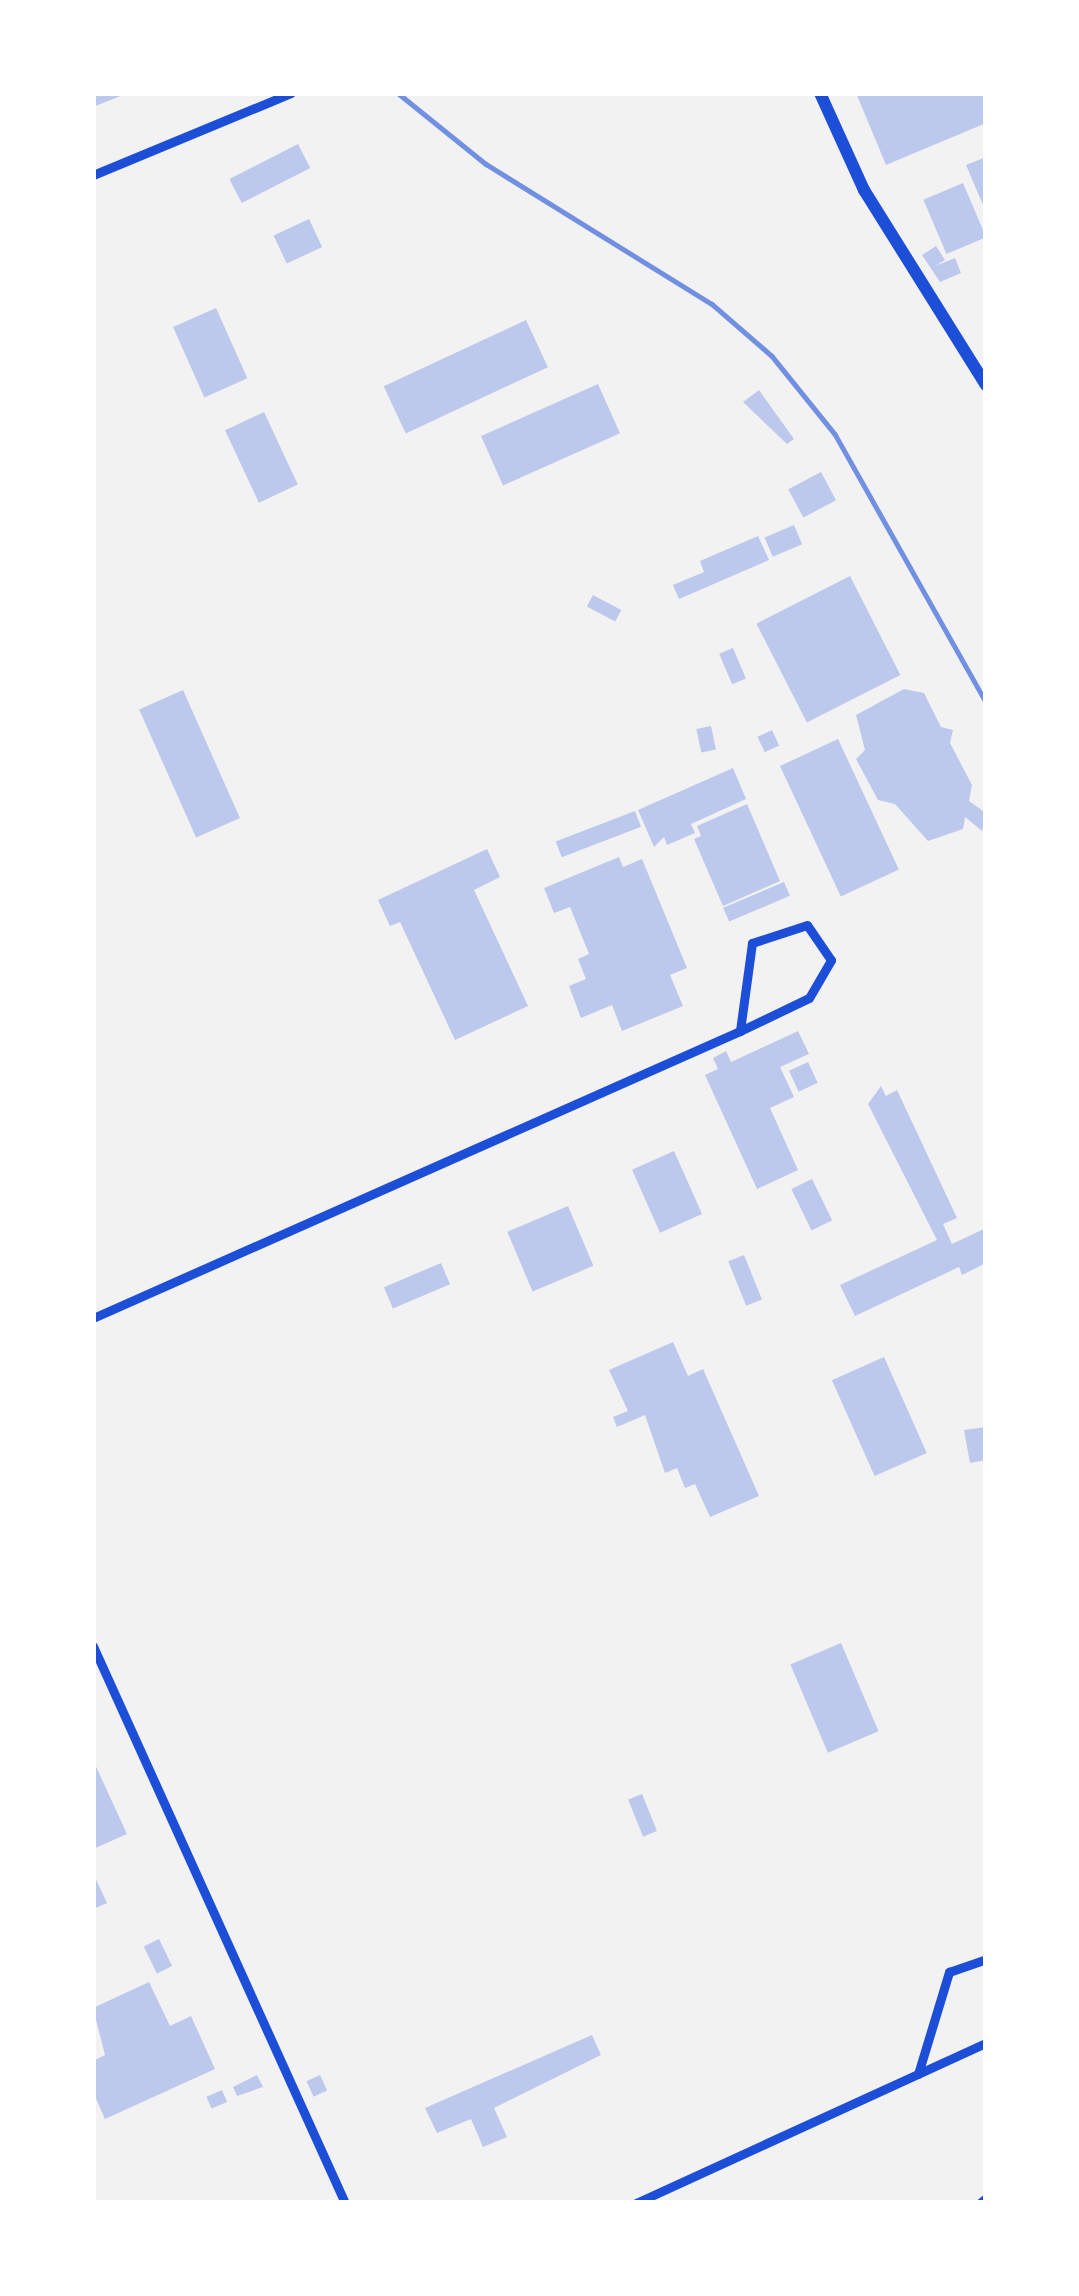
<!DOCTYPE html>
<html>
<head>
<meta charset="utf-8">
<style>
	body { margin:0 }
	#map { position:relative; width:1079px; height:2296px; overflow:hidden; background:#f2f2f2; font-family:"PT Serif",serif }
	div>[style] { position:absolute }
	.building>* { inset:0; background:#bdc9ec; transform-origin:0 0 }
	.minor>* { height:9px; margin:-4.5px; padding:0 4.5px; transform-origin:4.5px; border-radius:4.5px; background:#1d4ed8 }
	.tertiary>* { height:12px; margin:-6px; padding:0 6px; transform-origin:6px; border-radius:6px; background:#1d4ed8 }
	.rail>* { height:4.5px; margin:-2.25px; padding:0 2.25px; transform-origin:2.25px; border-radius:2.25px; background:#7290e2 }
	span { translate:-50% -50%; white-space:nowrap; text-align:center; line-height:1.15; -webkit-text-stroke:12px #fff; paint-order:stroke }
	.frame { position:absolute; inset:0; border:96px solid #fff; pointer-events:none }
</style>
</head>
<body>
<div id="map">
	<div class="building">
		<i style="clip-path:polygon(93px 93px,128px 93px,93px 107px)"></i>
		<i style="clip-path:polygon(856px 93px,983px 93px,986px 123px,886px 165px)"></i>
		<i style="left:298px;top:144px;width:27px;height:77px;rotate:63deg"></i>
		<i style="clip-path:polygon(986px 157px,986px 212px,966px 165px)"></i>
		<i style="left:963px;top:183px;width:59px;height:43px;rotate:67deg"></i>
		<i style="left:309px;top:219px;width:31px;height:39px;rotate:65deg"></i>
		<i style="clip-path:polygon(936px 246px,945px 260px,935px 266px,955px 258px,961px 273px,940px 282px,922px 255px)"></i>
		<i style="left:216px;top:308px;width:77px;height:47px;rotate:66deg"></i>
		<i style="left:526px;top:320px;width:52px;height:157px;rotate:65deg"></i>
		<i style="left:598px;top:384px;width:54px;height:128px;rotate:66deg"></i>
		<i style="clip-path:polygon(759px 390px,794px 439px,787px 444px,743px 402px)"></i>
		<i style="left:264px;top:412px;width:80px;height:43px;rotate:65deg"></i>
		<i style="left:821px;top:472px;width:32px;height:37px;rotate:62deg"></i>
		<i style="left:794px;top:525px;width:21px;height:32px;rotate:67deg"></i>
		<i style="clip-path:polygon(758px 536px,769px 560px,679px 599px,673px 585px,704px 572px,700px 561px)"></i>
		<i style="left:850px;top:576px;width:111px;height:105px;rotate:63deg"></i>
		<i style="left:593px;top:595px;width:32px;height:13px;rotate:28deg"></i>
		<i style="left:733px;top:648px;width:33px;height:15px;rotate:67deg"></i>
		<i style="clip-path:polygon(904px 689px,924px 693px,941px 727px,953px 730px,950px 743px,972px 785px,969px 801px,986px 813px,982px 831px,965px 817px,963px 829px,928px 841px,895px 804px,878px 800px,856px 759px,865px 750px,856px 715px)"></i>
		<i style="left:183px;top:690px;width:140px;height:48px;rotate:66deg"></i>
		<i style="left:711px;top:726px;width:24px;height:15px;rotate:78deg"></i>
		<i style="left:772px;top:730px;width:17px;height:16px;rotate:65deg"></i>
		<i style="left:838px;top:739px;width:144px;height:64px;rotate:65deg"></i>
		<i style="clip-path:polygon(733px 768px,746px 799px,691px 824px,695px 833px,667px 845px,664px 837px,654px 847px,638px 810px)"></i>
		<i style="clip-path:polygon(747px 804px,780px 881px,723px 906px,694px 839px,701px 836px,697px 826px)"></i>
		<i style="left:635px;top:811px;width:17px;height:85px;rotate:69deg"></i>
		<i style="clip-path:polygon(487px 849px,500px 877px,474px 890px,528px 1006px,455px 1040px,400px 922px,390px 926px,378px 900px)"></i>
		<i style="clip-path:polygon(619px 857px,623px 867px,642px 859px,687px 968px,670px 975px,683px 1006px,622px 1031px,612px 1005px,581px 1018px,569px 986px,586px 979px,578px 959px,589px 954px,570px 907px,554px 913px,544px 888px)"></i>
		<i style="left:784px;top:882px;width:15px;height:66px;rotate:67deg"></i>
		<i style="clip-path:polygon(798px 1031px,809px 1054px,780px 1067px,794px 1097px,770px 1108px,798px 1170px,757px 1189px,705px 1075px,718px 1069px,713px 1058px,726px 1051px,731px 1062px)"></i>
		<i style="left:808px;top:1062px;width:23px;height:21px;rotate:65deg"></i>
		<i style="clip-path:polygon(881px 1086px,886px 1096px,897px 1090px,957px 1218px,943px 1224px,952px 1244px,986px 1228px,986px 1263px,962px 1275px,959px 1267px,855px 1316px,840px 1285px,937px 1240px,868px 1104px)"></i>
		<i style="left:674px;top:1151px;width:69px;height:46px;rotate:66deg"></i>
		<i style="left:812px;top:1179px;width:46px;height:23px;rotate:64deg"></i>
		<i style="left:568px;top:1206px;width:65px;height:66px;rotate:67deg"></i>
		<i style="left:744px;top:1255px;width:48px;height:17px;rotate:68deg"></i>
		<i style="left:441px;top:1263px;width:23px;height:62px;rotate:67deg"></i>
		<i style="clip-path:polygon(673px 1342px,688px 1376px,703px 1369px,759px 1496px,710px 1517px,695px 1484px,685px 1488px,677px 1468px,665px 1473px,645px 1415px,617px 1427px,613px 1417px,628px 1411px,609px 1370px)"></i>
		<i style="left:884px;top:1357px;width:105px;height:57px;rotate:66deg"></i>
		<i style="clip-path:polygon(986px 1427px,986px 1460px,970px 1463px,964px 1430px)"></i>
		<i style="left:841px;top:1643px;width:96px;height:55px;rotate:67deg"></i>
		<i style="clip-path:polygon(93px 1760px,127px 1834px,93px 1849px)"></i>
		<i style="left:642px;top:1794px;width:40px;height:15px;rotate:68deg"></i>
		<i style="clip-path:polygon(93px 1873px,107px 1903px,93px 1909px)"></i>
		<i style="left:159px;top:1939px;width:30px;height:17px;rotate:64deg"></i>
		<i style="clip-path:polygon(149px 1982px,170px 2026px,191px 2016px,215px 2069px,105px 2119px,93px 2092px,93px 2061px,105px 2055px,93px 2008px)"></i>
		<i style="clip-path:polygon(592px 2035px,601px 2055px,494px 2108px,507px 2137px,483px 2147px,471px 2119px,437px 2133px,425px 2108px)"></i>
		<i style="clip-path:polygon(257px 2075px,263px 2087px,237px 2096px,233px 2087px)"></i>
		<i style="left:320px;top:2075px;width:17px;height:15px;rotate:65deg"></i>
		<i style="left:222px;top:2090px;width:13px;height:17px;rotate:67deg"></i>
	</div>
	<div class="minor">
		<i style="left:93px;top:175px;width:214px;rotate:-22.5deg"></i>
		<i style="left:93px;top:1318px;width:708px;rotate:-23.92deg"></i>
		<i style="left:740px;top:1031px;width:76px;rotate:-25.6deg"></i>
		<i style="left:809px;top:998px;width:44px;rotate:-59.9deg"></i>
		<i style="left:831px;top:960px;width:42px;rotate:-124.4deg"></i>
		<i style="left:807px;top:925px;width:58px;rotate:161.9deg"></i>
		<i style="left:752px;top:943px;width:89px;rotate:97.8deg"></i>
		<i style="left:93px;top:1646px;width:611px;rotate:65.66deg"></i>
		<i style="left:918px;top:2074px;width:107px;rotate:-73.1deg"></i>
		<i style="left:949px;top:1972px;width:39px;rotate:-19deg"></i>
		<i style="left:636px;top:2203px;width:385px;rotate:-24.6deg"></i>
		<i style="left:980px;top:2203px;width:8px;rotate:-40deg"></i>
	</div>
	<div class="tertiary">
		<i style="left:820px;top:93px;width:107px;rotate:65.6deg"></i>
		<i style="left:864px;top:190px;width:230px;rotate:58deg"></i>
	</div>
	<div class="rail">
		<i style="left:398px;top:93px;width:113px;rotate:38.9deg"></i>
		<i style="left:486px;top:164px;width:266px;rotate:31.8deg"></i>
		<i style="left:712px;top:304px;width:79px;rotate:40.9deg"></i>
		<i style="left:772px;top:356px;width:100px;rotate:51.1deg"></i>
		<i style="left:835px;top:434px;width:308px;rotate:60.6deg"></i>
	</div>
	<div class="frame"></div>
</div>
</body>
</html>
